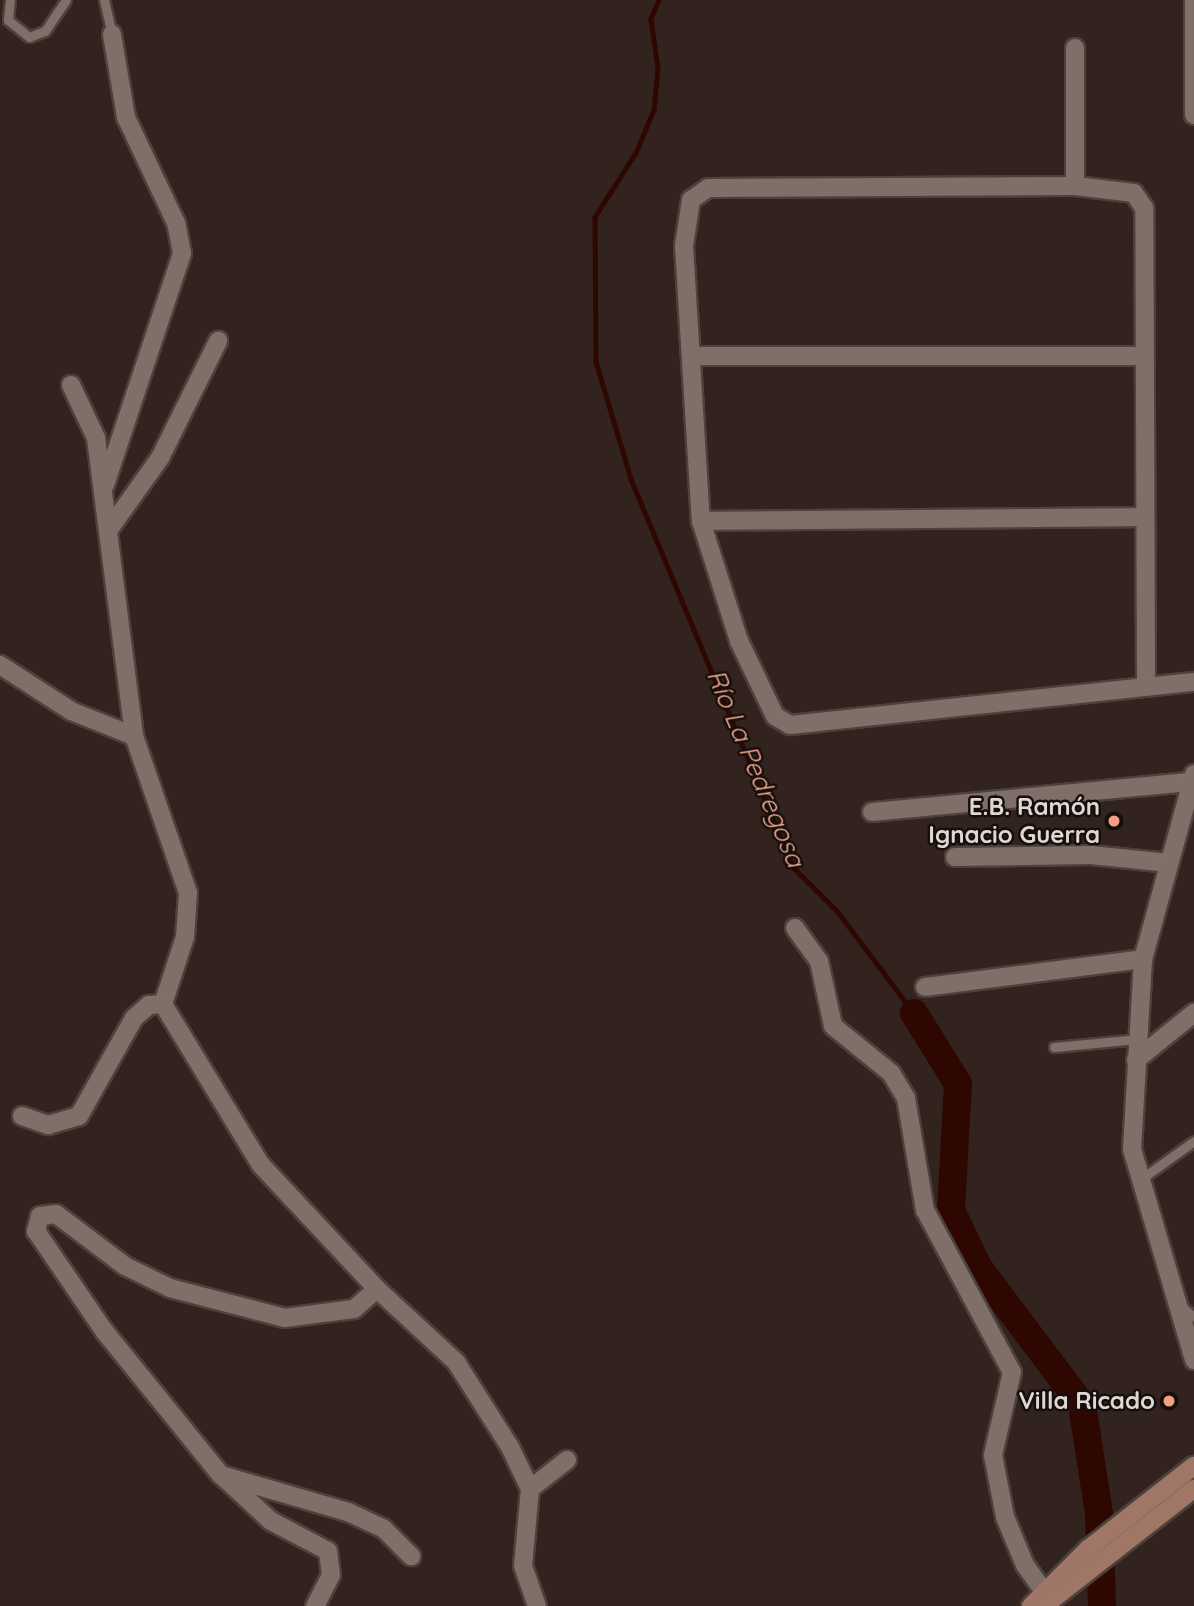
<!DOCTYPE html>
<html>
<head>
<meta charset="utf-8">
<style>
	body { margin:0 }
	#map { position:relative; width:1194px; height:1606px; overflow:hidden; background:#32231e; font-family:Quicksand,sans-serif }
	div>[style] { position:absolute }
	.stream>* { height:4.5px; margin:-2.25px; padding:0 2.25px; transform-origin:2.25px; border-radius:2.25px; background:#2e0700 }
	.river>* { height:28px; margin:-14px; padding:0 14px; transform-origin:14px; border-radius:14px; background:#2e0700 }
	.roads { filter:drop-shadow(2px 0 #4d413d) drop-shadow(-2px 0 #4d413d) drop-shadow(0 2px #4d413d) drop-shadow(0 -2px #4d413d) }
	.service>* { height:9px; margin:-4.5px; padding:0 4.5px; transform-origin:4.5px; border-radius:4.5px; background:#806f69 }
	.minor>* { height:18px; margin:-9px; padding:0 9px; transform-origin:9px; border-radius:9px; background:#806f69 }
	.tertiary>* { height:18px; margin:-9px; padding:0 9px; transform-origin:9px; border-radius:9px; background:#806f69 }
	.secondary>* { height:18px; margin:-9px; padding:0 9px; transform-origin:9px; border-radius:9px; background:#a07667 }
	.dots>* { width:19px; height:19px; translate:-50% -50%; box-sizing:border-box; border:4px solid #150e0c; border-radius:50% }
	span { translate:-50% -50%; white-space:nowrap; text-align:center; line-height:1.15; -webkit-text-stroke:5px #150e0c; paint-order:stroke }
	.poi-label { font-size:24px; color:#e0d6d2; font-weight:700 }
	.right { translate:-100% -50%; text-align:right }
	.water-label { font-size:26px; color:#f4a98e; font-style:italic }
</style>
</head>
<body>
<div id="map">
	<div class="stream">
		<i style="left:659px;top:0;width:21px;rotate:113deg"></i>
		<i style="left:651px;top:19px;width:49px;rotate:81.9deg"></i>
		<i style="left:658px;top:68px;width:42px;rotate:95.4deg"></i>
		<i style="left:654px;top:110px;width:47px;rotate:112.7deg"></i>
		<i style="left:636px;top:153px;width:76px;rotate:122.6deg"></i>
		<i style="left:595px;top:217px;width:145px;rotate:89.6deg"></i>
		<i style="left:596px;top:362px;width:122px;rotate:73.3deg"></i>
		<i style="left:631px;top:479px;width:422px;rotate:67.3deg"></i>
		<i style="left:794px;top:868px;width:62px;rotate:45deg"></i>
		<i style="left:838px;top:912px;width:126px;rotate:53deg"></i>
	</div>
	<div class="river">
		<i style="left:914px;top:1013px;width:84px;rotate:58.2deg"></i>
		<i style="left:958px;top:1084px;width:126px;rotate:93.2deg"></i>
		<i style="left:951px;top:1210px;width:63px;rotate:64.7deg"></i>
		<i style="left:978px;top:1267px;width:173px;rotate:53deg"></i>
		<i style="left:1082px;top:1405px;width:110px;rotate:81.1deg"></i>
		<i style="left:1099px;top:1514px;width:92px;rotate:88.1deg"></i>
	</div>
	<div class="roads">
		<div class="service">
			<i style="left:10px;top:0;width:20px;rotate:96deg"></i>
			<i style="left:8px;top:20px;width:27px;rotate:39deg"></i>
			<i style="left:29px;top:37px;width:17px;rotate:-21deg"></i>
			<i style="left:45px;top:31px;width:37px;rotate:-56deg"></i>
			<i style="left:104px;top:0;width:35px;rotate:77deg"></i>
			<i style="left:1054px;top:1047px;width:83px;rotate:-5.5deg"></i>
			<i style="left:1141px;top:1179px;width:65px;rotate:-35.6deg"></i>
			<i style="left:1180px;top:1305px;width:18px;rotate:41deg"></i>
		</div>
		<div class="minor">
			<i style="left:1075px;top:48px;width:138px;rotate:90deg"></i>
			<i style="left:691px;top:356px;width:450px"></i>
			<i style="left:71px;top:385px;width:59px;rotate:64.7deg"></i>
			<i style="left:96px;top:438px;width:300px;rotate:82.7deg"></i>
			<i style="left:134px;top:736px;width:166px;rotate:71deg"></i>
			<i style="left:188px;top:893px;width:44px;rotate:93.9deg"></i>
			<i style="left:185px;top:937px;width:71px;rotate:108.2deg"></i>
			<i style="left:163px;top:1004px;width:188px;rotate:58.7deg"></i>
			<i style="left:261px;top:1165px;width:170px;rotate:46.9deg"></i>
			<i style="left:377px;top:1289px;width:30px;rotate:139deg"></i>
			<i style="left:354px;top:1309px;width:70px;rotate:172.6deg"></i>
			<i style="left:285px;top:1318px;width:119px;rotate:-165.4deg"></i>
			<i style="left:170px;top:1288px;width:50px;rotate:-153.9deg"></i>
			<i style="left:125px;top:1266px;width:86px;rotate:-143deg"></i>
			<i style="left:56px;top:1214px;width:16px;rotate:173deg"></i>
			<i style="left:40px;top:1216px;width:16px;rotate:105deg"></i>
			<i style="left:36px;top:1231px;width:122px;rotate:55.7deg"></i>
			<i style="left:105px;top:1332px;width:184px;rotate:51deg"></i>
			<i style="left:221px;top:1475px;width:68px;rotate:42.6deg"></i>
			<i style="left:271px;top:1521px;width:64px;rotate:27.8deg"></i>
			<i style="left:328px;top:1551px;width:24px;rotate:83deg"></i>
			<i style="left:331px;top:1575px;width:35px;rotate:117deg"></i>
			<i style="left:105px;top:485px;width:244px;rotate:-71.6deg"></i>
			<i style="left:182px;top:253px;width:31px;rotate:-101deg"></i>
			<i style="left:176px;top:223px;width:117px;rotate:-115.3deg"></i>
			<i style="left:126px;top:117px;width:84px;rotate:-99.6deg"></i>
			<i style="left:701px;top:521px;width:443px;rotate:-0.5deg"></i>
			<i style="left:110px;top:528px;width:86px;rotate:-54.5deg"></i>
			<i style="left:160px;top:458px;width:131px;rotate:-63.6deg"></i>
			<i style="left:0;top:665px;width:85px;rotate:32.9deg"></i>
			<i style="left:71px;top:711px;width:68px;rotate:21.6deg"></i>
			<i style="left:1146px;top:685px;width:477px;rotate:-90.2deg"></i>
			<i style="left:1144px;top:208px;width:18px;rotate:-124deg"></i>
			<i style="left:1134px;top:193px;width:59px;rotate:-173.2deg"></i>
			<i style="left:1075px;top:186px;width:367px;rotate:179.7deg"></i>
			<i style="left:708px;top:188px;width:21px;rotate:145deg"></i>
			<i style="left:691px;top:200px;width:47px;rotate:98.7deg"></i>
			<i style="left:684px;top:246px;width:276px;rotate:86.5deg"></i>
			<i style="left:701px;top:521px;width:126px;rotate:72.4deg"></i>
			<i style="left:739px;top:641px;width:83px;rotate:64.4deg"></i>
			<i style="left:775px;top:716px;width:17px;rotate:31deg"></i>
			<i style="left:790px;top:725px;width:406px;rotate:-6.1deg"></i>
			<i style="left:872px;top:812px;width:320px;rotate:-5.4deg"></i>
			<i style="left:955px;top:857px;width:136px;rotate:-0.8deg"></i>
			<i style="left:1091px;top:855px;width:78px;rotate:5.9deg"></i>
			<i style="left:795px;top:928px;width:41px;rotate:54deg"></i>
			<i style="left:819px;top:961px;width:66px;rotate:77.8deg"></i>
			<i style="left:833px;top:1026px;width:75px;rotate:39deg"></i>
			<i style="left:891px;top:1073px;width:29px;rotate:59deg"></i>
			<i style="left:906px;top:1098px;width:114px;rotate:80.4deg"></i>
			<i style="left:925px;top:1210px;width:184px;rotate:61.8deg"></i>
			<i style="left:1012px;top:1372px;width:85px;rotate:102.9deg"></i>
			<i style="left:993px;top:1455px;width:63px;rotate:79deg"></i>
			<i style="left:1005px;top:1517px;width:52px;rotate:67.4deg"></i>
			<i style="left:1025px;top:1565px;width:43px;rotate:54.5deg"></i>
			<i style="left:925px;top:987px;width:220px;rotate:-7.3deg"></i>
			<i style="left:1136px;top:1060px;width:75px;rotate:-39deg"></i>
			<i style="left:22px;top:1116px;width:28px;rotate:19deg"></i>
			<i style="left:48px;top:1125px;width:32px;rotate:-16deg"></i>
			<i style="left:79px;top:1116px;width:112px;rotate:-60.7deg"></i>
			<i style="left:134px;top:1018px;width:20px;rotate:-41deg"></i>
			<i style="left:149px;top:1005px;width:14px;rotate:-4deg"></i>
			<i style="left:377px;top:1289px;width:108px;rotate:42.7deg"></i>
			<i style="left:456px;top:1362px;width:101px;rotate:57.6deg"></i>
			<i style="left:510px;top:1447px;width:47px;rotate:64.5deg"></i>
			<i style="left:530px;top:1489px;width:77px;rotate:95.2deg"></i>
			<i style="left:523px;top:1566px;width:42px;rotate:70.7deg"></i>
			<i style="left:224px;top:1476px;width:129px;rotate:16.2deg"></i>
			<i style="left:348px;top:1512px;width:38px;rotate:25deg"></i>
			<i style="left:383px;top:1528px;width:40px;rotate:45deg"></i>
			<i style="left:530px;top:1489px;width:47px;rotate:-38.1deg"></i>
		</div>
		<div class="tertiary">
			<i style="left:1194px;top:0;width:115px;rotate:90deg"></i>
			<i style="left:1194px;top:774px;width:192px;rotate:105.4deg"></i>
			<i style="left:1143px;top:959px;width:190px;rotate:93.3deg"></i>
			<i style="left:1132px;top:1149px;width:220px;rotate:73.6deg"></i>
		</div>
		<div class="secondary">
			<i style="left:1031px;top:1606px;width:81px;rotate:-45deg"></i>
			<i style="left:1088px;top:1549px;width:135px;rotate:-38.1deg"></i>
			<i style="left:1044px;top:1606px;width:190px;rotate:-38deg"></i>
		</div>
	</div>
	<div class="dots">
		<i style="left:1114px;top:821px;background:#f39f82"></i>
		<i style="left:1169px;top:1401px;background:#f39f82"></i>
	</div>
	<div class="poi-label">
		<span class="right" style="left:1100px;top:821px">E.B. Ramón<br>Ignacio Guerra</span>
		<span class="right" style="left:1155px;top:1401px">Villa Ricado</span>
	</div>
	<div class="water-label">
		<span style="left:756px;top:768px;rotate:67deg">Río La Pedregosa</span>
	</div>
</div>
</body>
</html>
